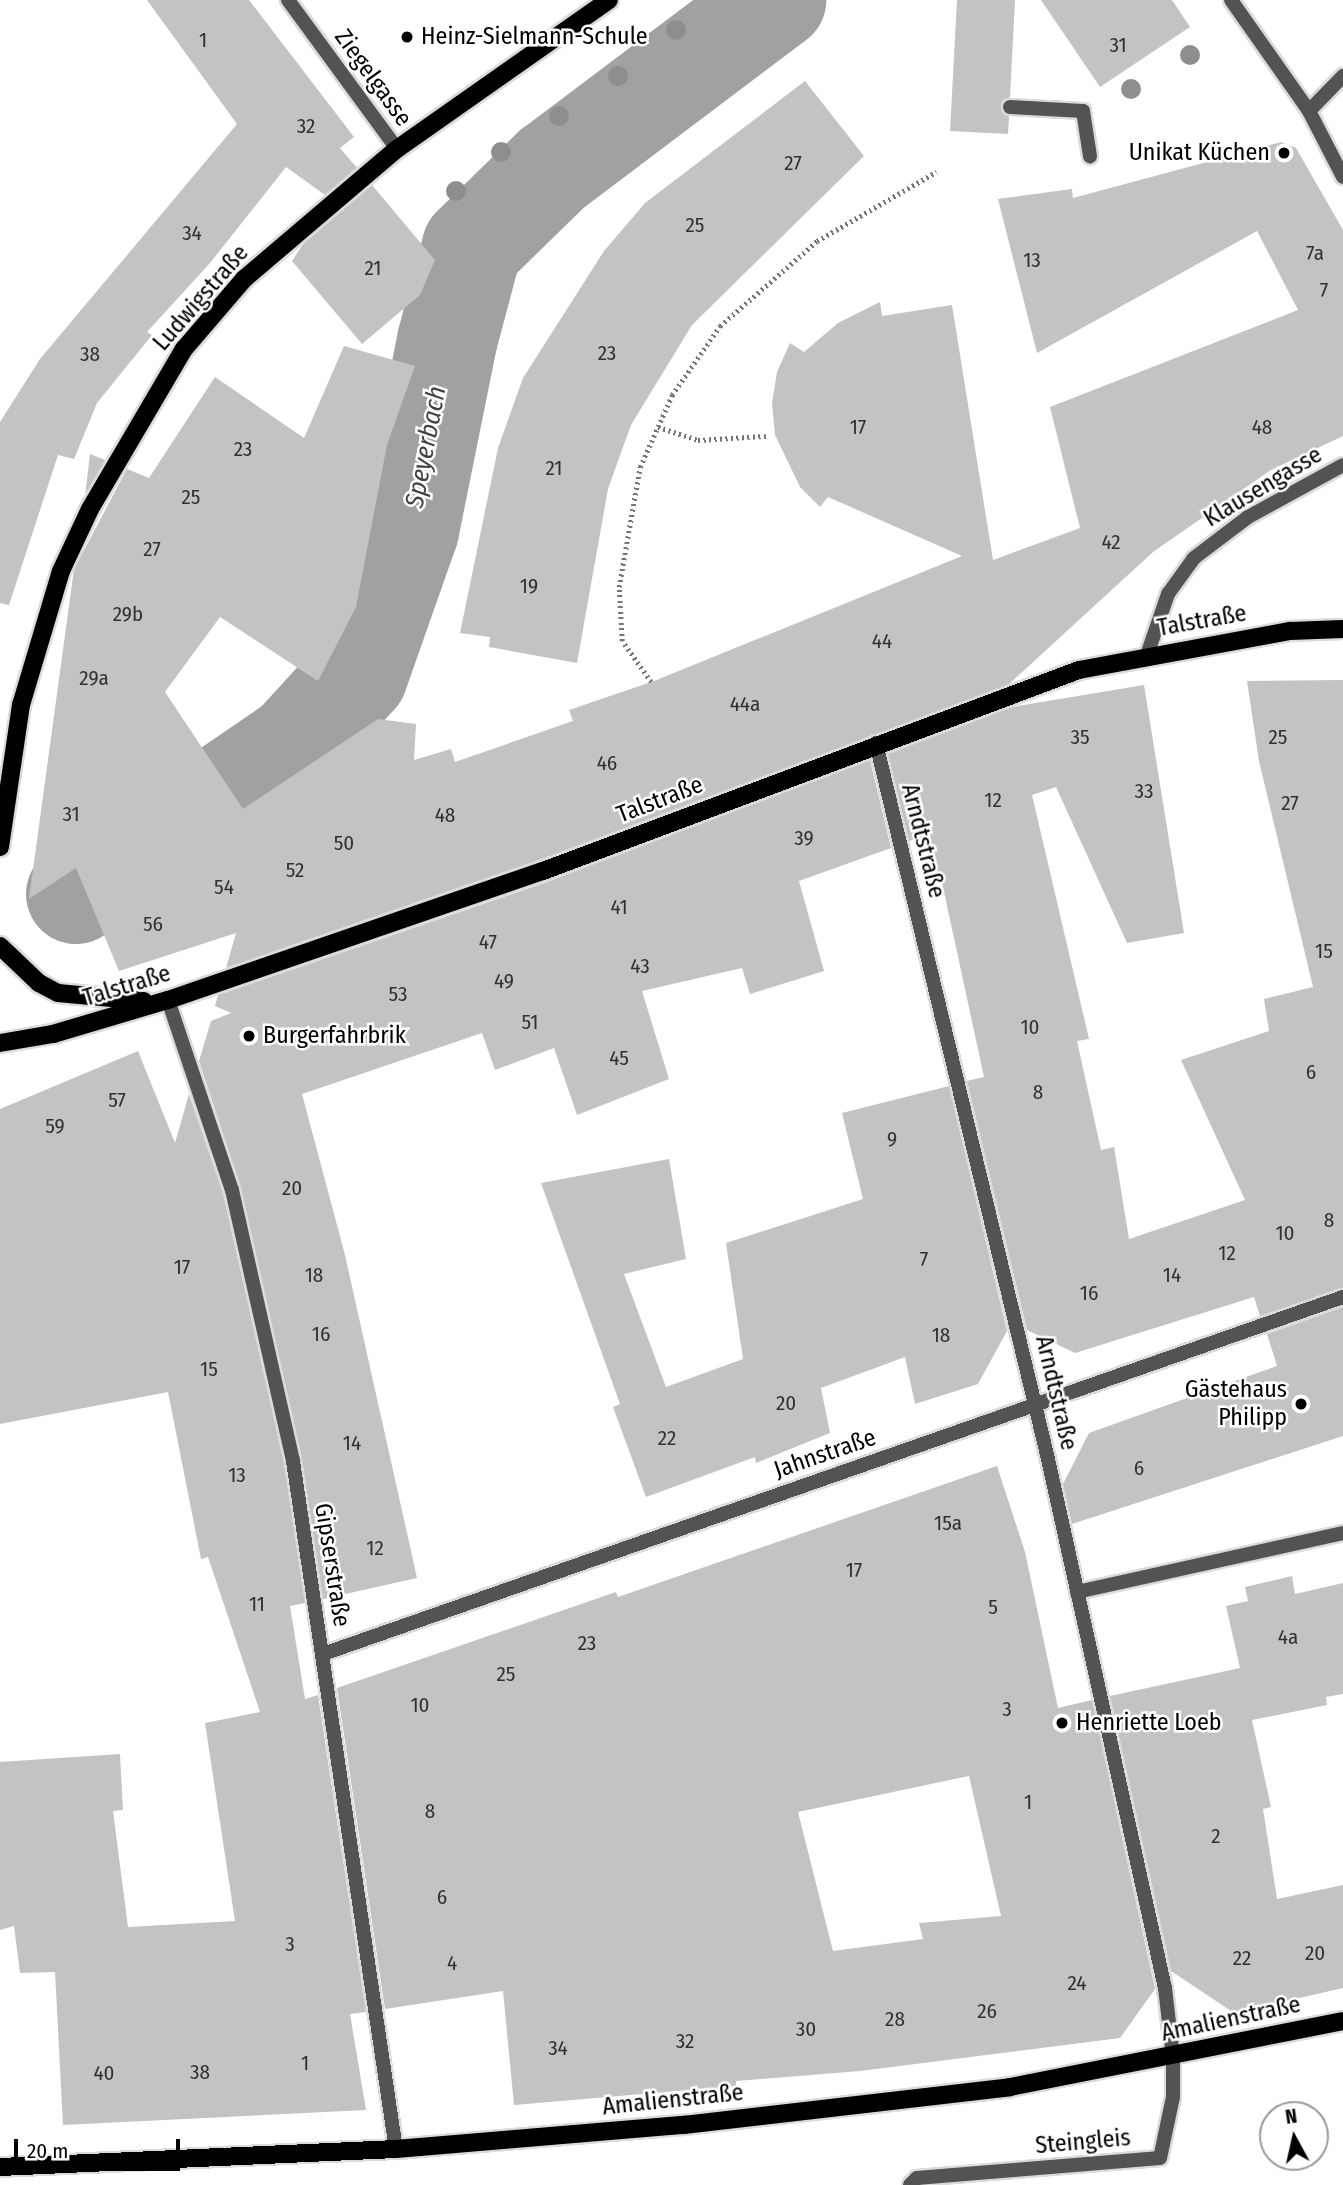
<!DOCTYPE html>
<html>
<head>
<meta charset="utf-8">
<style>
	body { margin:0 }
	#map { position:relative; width:1343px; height:2185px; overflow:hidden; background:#fff; font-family:"Fira Sans Condensed",sans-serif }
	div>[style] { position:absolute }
	.river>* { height:100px; margin:-50px; padding:0 50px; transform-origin:50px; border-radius:50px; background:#a1a1a1 }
	.building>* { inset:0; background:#c3c3c3 }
	.path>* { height:4.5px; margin-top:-2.25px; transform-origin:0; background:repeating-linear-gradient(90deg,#757575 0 2px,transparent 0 5.5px) }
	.roads { filter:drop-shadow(2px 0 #dbdbdb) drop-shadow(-2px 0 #dbdbdb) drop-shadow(0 2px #dbdbdb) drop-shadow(0 -2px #dbdbdb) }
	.lane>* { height:14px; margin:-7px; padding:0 7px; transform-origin:7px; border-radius:7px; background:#535353 }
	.street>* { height:14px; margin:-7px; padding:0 7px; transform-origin:7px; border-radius:7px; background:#535353 }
	.primary>* { height:18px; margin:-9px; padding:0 9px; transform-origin:9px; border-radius:9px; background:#000 }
	.trees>* { width:20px; height:20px; margin:-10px; border-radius:50%; background:#8e8e8e }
	.dots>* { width:19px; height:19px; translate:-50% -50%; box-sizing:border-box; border:4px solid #fff; border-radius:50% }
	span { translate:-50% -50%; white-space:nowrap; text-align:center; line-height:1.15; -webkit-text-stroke:5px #fff; paint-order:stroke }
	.number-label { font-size:21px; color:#313131 }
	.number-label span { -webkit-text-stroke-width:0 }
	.poi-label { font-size:24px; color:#000 }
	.left { translate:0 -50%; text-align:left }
	.right { translate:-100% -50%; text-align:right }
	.street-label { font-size:24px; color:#000 }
	.water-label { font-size:26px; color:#424242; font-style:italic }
	.north { position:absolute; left:1259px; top:2101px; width:70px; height:70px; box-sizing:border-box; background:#fff; border:2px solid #999; border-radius:50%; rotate:352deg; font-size:19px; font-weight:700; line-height:28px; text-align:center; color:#000 }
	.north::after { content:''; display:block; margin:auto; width:24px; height:32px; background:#000; clip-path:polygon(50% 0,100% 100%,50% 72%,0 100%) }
	.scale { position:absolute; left:14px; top:2139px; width:166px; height:32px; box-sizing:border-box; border:4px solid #000; border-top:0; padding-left:9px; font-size:21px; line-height:24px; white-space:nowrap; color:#000; -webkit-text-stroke:5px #fff; paint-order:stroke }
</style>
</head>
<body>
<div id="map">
	<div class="river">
		<i style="left:76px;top:894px;width:265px;rotate:-34.4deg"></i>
		<i style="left:295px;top:744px;width:93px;rotate:-47.6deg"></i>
		<i style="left:358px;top:675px;width:154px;rotate:-70.6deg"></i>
		<i style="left:409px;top:530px;width:193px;rotate:-78.6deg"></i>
		<i style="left:447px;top:341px;width:97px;rotate:-75.1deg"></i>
		<i style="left:472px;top:247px;width:112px;rotate:-44.3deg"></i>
		<i style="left:552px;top:169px;width:281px;rotate:-37deg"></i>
	</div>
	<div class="building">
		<i style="clip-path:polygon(147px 0,249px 0,354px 137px,340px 148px,357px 168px,325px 195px,286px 167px,210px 263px,147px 332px,152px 335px,97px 403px,74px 459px,58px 455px,9px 605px,0 603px,0 422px,40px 359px,237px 124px)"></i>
		<i style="clip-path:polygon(957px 0,1015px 0,1010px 97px,1001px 106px,1009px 117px,1008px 134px,950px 131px)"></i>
		<i style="clip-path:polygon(1041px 0,1172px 0,1190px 27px,1100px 87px)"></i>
		<i style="clip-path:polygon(805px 81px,864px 156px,692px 325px,631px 425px,608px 489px,577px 663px,489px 647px,490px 637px,460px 633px,498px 448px,523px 378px,604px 251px,645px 203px)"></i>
		<i style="clip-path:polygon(1281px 142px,1296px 148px,1343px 230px,1343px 436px,1271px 470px,1153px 552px,1008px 685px,539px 860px,226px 968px,236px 933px,119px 971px,76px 868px,29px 899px,74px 569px,127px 469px,149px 478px,215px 377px,304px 438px,344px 346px,415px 366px,387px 445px,356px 607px,318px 681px,220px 617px,165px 692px,243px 809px,378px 719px,416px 724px,414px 760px,451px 749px,455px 762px,573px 721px,569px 710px,654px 681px,962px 556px,828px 497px,820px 507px,800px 487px,775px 435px,772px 403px,777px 372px,790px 343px,804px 352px,838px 323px,880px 302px,882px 316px,952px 305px,993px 560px,1080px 528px,1050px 407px,1298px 310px,1257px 231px,1037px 353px,998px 199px,1072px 189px,1073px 198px)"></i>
		<i style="clip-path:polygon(372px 185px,435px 260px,420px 295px,362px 344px,292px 261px,303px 244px)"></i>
		<i style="clip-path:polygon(90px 454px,105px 460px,85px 496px)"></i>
		<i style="clip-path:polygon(1343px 680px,1343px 1288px,1260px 1316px,1254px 1297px,1075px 1353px,1027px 1330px,967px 1081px,984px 1077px,941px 878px,934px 881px,925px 836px,909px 841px,888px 754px,1012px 707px,1144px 685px,1184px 933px,1127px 943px,1056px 787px,1032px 795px,1089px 1039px,1077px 1041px,1101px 1150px,1114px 1147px,1129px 1239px,1245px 1200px,1181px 1060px,1269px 1031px,1264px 999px,1313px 987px,1259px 761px,1247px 681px)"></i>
		<i style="clip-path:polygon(870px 760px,891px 848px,799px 881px,824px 971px,750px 994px,742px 968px,642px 991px,669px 1079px,577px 1115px,554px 1048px,495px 1070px,482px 1033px,302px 1094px,345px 1255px,417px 1578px,323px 1599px,302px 1459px,241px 1188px,199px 1061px,211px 1021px,231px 1013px,215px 1006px,218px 995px,547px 882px)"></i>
		<i style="clip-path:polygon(138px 1051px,175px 1143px,189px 1094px,223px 1193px,284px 1463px,305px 1603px,290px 1606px,305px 1699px,318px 1695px,366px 2012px,350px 2014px,366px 2110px,63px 2125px,55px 1972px,20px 1973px,14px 1926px,0 1930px,0 1762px,120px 1754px,123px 1810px,113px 1811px,128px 1927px,235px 1921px,205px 1723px,260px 1712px,208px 1557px,201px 1559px,168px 1392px,0 1424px,0 1109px)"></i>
		<i style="clip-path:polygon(949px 1086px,1007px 1331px,978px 1384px,915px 1404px,905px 1357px,821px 1388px,830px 1433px,756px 1463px,755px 1457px,646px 1497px,613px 1407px,620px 1404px,541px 1183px,669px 1159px,686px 1259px,624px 1274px,666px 1387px,743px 1359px,726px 1243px,863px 1199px,842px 1113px)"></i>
		<i style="clip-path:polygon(1343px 1307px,1343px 1436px,1072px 1524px,1063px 1484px,1089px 1433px,1277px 1366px,1267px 1334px)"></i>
		<i style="clip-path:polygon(evenodd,997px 1466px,1025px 1552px,1058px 1708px,1092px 1700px,1155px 1989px,1120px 2038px,860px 2071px,736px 2081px,736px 2086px,514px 2105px,503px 1991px,385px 2009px,337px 1688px,616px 1592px,618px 1597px,997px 1466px,969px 1776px,1001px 1916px,919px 1923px,923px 1939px,833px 1951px,798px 1812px,969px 1776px)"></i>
		<i style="clip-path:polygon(1292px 1576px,1295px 1594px,1343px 1583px,1343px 1694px,1326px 1697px,1327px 1705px,1252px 1720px,1271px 1807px,1263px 1809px,1277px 1899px,1343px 1885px,1343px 1988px,1234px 2013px,1171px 1971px,1110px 1696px,1240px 1668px,1226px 1606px,1248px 1601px,1245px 1587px)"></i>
	</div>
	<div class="path">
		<i style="left:658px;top:427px;width:42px;rotate:18deg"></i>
		<i style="left:698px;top:440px;width:68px;rotate:-3.4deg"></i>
		<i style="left:651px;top:682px;width:50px;rotate:-125.3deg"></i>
		<i style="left:622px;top:641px;width:54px;rotate:-93.2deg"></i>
		<i style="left:619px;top:587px;width:122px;rotate:-80.1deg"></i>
		<i style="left:640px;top:467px;width:79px;rotate:-66deg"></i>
		<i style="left:672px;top:395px;width:84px;rotate:-55.2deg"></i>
		<i style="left:720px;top:326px;width:129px;rotate:-41.2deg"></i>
		<i style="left:817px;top:241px;width:138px;rotate:-30.1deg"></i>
	</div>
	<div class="roads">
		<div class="lane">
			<i style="left:1010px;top:107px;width:73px;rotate:3.1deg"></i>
			<i style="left:1083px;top:111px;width:46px;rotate:81.2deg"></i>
			<i style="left:1077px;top:1592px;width:272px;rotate:-12.5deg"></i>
		</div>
		<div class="street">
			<i style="left:288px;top:0;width:185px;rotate:53.8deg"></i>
			<i style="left:1231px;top:0;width:136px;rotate:54.9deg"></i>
			<i style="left:1309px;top:111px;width:74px;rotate:62.7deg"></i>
			<i style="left:1309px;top:111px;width:49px;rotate:-45.8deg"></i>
			<i style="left:1147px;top:655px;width:65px;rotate:-71deg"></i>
			<i style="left:1168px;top:594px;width:44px;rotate:-54.2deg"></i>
			<i style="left:1194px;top:558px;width:68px;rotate:-37.2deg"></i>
			<i style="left:1248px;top:517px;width:108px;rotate:-28.7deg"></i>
			<i style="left:876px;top:743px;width:736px;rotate:76.49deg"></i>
			<i style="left:1048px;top:1459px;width:542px;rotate:77.53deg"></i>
			<i style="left:1165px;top:1988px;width:69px;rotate:83.4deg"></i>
			<i style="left:1173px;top:2057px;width:40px;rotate:90deg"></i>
			<i style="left:1173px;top:2097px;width:62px;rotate:102deg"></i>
			<i style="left:1160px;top:2158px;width:244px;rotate:175.3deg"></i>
			<i style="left:917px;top:2178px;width:10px;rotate:135deg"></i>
			<i style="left:168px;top:1000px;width:200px;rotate:71.4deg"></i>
			<i style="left:232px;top:1190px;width:278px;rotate:77.3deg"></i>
			<i style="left:293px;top:1461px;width:696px;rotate:81.49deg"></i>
			<i style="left:323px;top:1654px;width:1081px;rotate:-19.29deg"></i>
		</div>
		<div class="primary">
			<i style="left:0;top:847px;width:144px;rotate:-81.6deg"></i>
			<i style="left:21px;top:705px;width:140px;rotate:-73.4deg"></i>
			<i style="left:61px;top:571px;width:68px;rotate:-64.9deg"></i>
			<i style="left:90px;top:509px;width:186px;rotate:-59.6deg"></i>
			<i style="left:184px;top:349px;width:92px;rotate:-49.4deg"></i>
			<i style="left:244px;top:279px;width:201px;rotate:-40.4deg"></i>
			<i style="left:397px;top:149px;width:259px;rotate:-35.1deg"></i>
			<i style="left:0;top:946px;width:54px;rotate:43.5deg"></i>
			<i style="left:39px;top:983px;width:21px;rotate:28deg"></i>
			<i style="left:58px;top:993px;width:86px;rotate:5.3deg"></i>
			<i style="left:0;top:1043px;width:54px;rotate:-9.6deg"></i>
			<i style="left:53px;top:1034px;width:120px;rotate:-16.5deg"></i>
			<i style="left:168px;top:1000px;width:397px;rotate:-19deg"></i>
			<i style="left:543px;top:871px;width:572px;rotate:-20.56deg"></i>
			<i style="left:1079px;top:670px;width:215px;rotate:-10.5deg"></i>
			<i style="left:1290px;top:631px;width:53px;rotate:-2.2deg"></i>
			<i style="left:0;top:2167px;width:396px;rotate:-2.6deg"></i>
			<i style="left:396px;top:2149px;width:289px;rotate:-4.8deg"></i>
			<i style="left:684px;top:2125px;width:328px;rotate:-6.6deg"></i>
			<i style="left:1010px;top:2087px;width:339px;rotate:-11.2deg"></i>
		</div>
	</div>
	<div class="trees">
		<i style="left:676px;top:30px"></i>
		<i style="left:1190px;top:55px"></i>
		<i style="left:618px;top:76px"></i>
		<i style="left:1131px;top:89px"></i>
		<i style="left:559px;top:116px"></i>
		<i style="left:501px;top:152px"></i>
		<i style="left:456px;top:191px"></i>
	</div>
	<div class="dots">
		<i style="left:407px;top:37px;background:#000"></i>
		<i style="left:1284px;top:153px;background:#000"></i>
		<i style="left:249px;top:1036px;background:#000"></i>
		<i style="left:1301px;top:1404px;background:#000"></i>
		<i style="left:1062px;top:1723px;background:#000"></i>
	</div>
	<div class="number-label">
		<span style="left:203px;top:40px">1</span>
		<span style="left:1118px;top:45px">31</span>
		<span style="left:306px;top:126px">32</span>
		<span style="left:793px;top:163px">27</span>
		<span style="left:695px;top:225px">25</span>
		<span style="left:192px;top:233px">34</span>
		<span style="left:1315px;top:253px">7a</span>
		<span style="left:1032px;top:260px">13</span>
		<span style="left:373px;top:268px">21</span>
		<span style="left:1324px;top:290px">7</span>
		<span style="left:607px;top:353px">23</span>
		<span style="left:90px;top:354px">38</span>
		<span style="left:858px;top:427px">17</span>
		<span style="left:1262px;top:427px">48</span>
		<span style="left:243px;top:449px">23</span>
		<span style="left:554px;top:468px">21</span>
		<span style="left:191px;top:497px">25</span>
		<span style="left:1111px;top:542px">42</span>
		<span style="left:152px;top:549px">27</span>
		<span style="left:529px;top:586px">19</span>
		<span style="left:128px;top:614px">29b</span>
		<span style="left:882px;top:641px">44</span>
		<span style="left:94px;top:678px">29a</span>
		<span style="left:745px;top:704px">44a</span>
		<span style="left:1080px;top:737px">35</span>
		<span style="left:1278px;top:737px">25</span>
		<span style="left:607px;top:763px">46</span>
		<span style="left:1144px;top:791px">33</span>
		<span style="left:993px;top:800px">12</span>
		<span style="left:1290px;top:803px">27</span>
		<span style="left:71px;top:814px">31</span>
		<span style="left:445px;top:815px">48</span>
		<span style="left:804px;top:838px">39</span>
		<span style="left:344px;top:843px">50</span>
		<span style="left:295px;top:870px">52</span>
		<span style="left:224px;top:887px">54</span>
		<span style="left:619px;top:907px">41</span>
		<span style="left:153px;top:924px">56</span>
		<span style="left:488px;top:942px">47</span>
		<span style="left:1324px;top:951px">15</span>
		<span style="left:640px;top:966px">43</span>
		<span style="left:504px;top:981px">49</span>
		<span style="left:398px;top:994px">53</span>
		<span style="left:530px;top:1022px">51</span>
		<span style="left:1030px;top:1027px">10</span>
		<span style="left:619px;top:1058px">45</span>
		<span style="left:1311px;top:1072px">6</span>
		<span style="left:1038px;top:1092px">8</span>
		<span style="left:117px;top:1100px">57</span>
		<span style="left:55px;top:1126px">59</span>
		<span style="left:892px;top:1139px">9</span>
		<span style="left:292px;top:1188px">20</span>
		<span style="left:1329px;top:1220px">8</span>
		<span style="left:1285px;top:1233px">10</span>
		<span style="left:1227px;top:1253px">12</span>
		<span style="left:924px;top:1259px">7</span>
		<span style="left:182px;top:1267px">17</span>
		<span style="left:314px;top:1275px">18</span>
		<span style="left:1172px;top:1275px">14</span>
		<span style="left:1089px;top:1293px">16</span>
		<span style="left:321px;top:1334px">16</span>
		<span style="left:941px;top:1335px">18</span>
		<span style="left:209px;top:1369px">15</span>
		<span style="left:786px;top:1403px">20</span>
		<span style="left:667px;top:1438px">22</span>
		<span style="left:352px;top:1443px">14</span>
		<span style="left:1139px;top:1468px">6</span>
		<span style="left:237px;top:1475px">13</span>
		<span style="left:948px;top:1523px">15a</span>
		<span style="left:375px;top:1548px">12</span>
		<span style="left:854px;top:1570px">17</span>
		<span style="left:257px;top:1604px">11</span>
		<span style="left:993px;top:1607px">5</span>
		<span style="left:1288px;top:1637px">4a</span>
		<span style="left:587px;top:1643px">23</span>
		<span style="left:506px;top:1674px">25</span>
		<span style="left:420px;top:1705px">10</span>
		<span style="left:1007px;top:1709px">3</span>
		<span style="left:1028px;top:1802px">1</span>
		<span style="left:430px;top:1811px">8</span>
		<span style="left:1216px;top:1836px">2</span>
		<span style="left:442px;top:1897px">6</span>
		<span style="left:290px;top:1944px">3</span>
		<span style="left:1315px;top:1953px">20</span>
		<span style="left:1242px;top:1958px">22</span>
		<span style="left:452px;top:1963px">4</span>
		<span style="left:1077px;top:1983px">24</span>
		<span style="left:987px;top:2011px">26</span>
		<span style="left:895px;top:2019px">28</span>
		<span style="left:806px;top:2029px">30</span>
		<span style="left:685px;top:2041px">32</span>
		<span style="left:558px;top:2048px">34</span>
		<span style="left:305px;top:2063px">1</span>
		<span style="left:200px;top:2072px">38</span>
		<span style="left:104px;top:2073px">40</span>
	</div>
	<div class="poi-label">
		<span class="left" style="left:421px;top:37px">Heinz-Sielmann-Schule</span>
		<span class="right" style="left:1270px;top:153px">Unikat Küchen</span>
		<span class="left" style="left:263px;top:1036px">Burgerfahrbrik</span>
		<span class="right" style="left:1287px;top:1404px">Gästehaus<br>Philipp</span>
		<span class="left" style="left:1076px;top:1723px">Henriette Loeb</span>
	</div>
	<div class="street-label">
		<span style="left:373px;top:78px;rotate:54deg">Ziegelgasse</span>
		<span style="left:201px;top:298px;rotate:-49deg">Ludwigstraße</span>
		<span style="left:1263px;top:487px;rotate:-31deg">Klausengasse</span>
		<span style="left:1202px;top:621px;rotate:-10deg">Talstraße</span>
		<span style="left:660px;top:800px;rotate:-21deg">Talstraße</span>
		<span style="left:923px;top:841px;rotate:76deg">Arndtstraße</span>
		<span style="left:127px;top:986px;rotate:-17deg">Talstraße</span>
		<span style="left:1056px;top:1393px;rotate:77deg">Arndtstraße</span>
		<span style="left:825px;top:1454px;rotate:-19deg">Jahnstraße</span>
		<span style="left:332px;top:1565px;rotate:81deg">Gipserstraße</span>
		<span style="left:1231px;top:2019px;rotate:-12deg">Amalienstraße</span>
		<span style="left:673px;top:2100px;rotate:-6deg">Amalienstraße</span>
		<span style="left:1083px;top:2142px;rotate:-5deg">Steingleis</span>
	</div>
	<div class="water-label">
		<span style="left:426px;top:447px;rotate:-79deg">Speyerbach</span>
	</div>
	<div class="north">N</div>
	<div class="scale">20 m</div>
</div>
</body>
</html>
